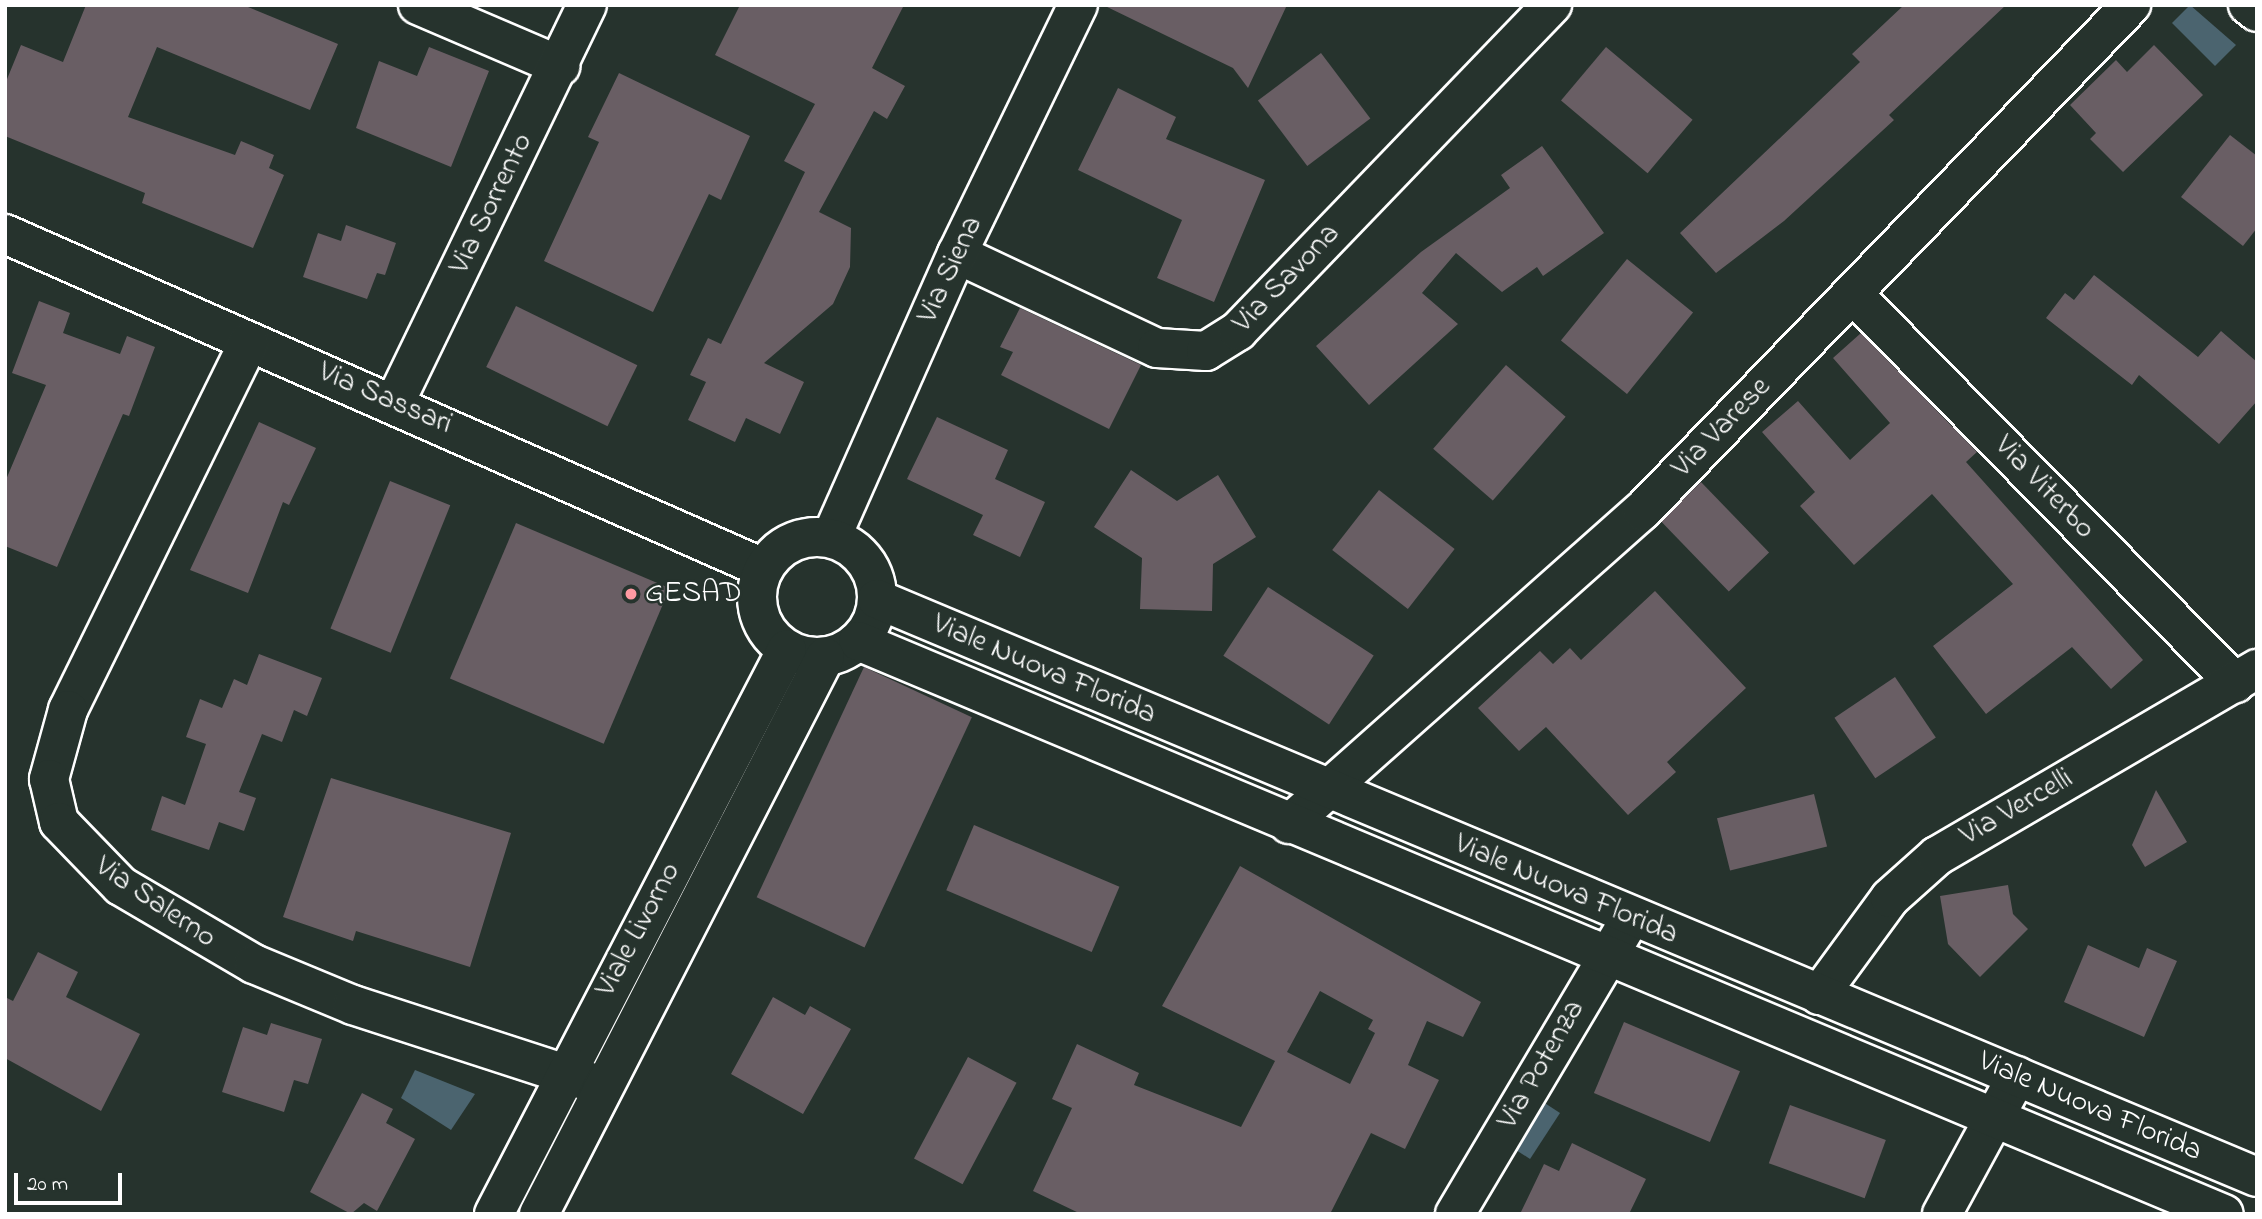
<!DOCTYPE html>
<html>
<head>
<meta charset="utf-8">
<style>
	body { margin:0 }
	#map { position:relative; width:2262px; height:1219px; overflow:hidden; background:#26332d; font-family:"Indie Flower",sans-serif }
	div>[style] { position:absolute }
	.water>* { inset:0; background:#4b646f; transform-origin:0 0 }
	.building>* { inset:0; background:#695e64; transform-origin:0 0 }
	.roads { filter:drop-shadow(2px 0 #fff) drop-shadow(-2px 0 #fff) drop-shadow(0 2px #fff) drop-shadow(0 -2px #fff) }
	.minor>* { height:38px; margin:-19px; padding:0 19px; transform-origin:19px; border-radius:19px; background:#26332d }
	.tertiary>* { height:38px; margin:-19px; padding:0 19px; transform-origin:19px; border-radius:19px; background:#26332d }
	.tertiary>.ring { margin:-19px; padding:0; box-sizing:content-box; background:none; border:38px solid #26332d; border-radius:50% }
	.dots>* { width:19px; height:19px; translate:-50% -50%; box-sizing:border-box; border:4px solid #26332d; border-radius:50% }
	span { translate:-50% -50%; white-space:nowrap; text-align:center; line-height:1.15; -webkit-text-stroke:5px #26332d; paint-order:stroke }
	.street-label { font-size:30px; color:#fff }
	.poi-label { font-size:30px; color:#fff }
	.left { translate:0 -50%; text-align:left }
	.frame { position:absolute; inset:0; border:7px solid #fff; pointer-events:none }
	.scale { position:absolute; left:14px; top:1173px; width:108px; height:32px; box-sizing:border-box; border:4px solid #fff; border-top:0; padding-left:9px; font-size:21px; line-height:24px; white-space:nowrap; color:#fff; -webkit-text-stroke:5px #26332d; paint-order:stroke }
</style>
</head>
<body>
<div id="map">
	<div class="water">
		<i style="clip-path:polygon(2190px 5px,2236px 45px,2215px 66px,2172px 23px)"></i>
		<i style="clip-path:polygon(415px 1070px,475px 1094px,451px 1130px,401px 1098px)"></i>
		<i style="left:1534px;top:1096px;width:31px;height:55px;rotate:33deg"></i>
	</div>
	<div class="building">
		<i style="clip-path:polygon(86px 5px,243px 5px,338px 44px,310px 110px,157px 47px,128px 117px,235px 155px,241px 141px,274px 155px,269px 168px,284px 175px,253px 248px,142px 203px,145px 193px,5px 136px,5px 84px,21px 45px,63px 62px)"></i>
		<i style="clip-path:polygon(740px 5px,904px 5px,872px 68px,905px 86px,887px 119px,874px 111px,819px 212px,851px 228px,850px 267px,833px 304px,764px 363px,804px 382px,780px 434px,746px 418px,735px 442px,688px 420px,706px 382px,690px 375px,708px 338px,721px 344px,805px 172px,784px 161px,815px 104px,715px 55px)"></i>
		<i style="clip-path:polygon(1103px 5px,1287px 5px,1248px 88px,1233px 68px)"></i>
		<i style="clip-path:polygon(1904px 5px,2006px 5px,1889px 115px,1894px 120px,1784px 221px,1716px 273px,1680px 233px,1860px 62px,1852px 54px)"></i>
		<i style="clip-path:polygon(2154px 45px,2203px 95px,2123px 172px,2090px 139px,2096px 133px,2070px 105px,2116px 60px,2127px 72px)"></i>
		<i style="clip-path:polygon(429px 47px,489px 71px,451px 167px,356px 128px,379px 61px,417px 76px)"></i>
		<i style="left:1606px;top:47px;width:113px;height:70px;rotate:40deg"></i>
		<i style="left:1321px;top:53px;width:82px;height:79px;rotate:53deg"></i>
		<i style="clip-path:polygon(619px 73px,750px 136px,721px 200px,709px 194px,653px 312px,544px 261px,599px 142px,588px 137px)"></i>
		<i style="clip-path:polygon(1118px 88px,1176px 117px,1166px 139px,1265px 180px,1214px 302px,1157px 278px,1182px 220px,1078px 170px)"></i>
		<i style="clip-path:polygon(2230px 135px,2257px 156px,2257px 228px,2243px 246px,2181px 197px)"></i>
		<i style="clip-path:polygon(1542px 146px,1604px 233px,1543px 276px,1537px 267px,1502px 292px,1456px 253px,1422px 293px,1458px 324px,1369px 405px,1316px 346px,1421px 252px,1510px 188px,1501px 175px)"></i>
		<i style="clip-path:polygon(346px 225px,396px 243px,385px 275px,377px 273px,367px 299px,303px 277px,318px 233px,341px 241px)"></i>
		<i style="left:1627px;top:259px;width:85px;height:105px;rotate:39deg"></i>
		<i style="clip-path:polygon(2094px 275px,2198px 357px,2221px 331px,2257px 362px,2257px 401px,2219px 444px,2139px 375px,2132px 385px,2046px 318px,2065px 293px,2074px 300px)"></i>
		<i style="clip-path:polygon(39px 301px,70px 313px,63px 333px,120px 354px,127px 336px,155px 347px,129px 416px,123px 414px,57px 567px,5px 546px,5px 482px,46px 385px,12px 373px)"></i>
		<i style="left:516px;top:306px;width:135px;height:68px;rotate:26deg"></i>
		<i style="clip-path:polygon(1020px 308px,1141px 365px,1109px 429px,1001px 375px,1013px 352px,1000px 347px)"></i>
		<i style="clip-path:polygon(1861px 333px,1977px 452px,1966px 462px,2143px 660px,2111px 689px,2072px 647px,1986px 714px,1933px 646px,2013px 584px,1932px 494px,1854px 565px,1800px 506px,1815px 492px,1762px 432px,1798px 401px,1850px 460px,1890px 423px,1833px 358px)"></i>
		<i style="left:1506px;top:365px;width:79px;height:111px;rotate:41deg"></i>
		<i style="clip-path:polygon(937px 417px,1008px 450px,995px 479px,1045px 502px,1020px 557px,973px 535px,983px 515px,907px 479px)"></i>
		<i style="clip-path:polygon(259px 422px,316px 448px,289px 505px,283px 502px,248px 593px,190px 570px)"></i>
		<i style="clip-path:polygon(1131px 470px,1177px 501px,1218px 475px,1256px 537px,1213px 564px,1212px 611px,1140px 609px,1142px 558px,1094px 527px)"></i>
		<i style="left:390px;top:481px;width:65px;height:159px;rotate:22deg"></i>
		<i style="left:1701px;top:482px;width:98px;height:56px;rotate:46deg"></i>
		<i style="left:1379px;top:490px;width:96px;height:76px;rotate:38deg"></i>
		<i style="left:516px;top:523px;width:167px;height:169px;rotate:23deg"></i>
		<i style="left:1268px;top:587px;width:126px;height:82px;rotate:33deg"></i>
		<i style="clip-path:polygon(1655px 591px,1746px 688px,1667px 762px,1676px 772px,1628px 815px,1546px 727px,1519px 751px,1478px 708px,1540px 651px,1553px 664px,1570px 648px,1581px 660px)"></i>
		<i style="clip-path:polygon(259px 654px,322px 678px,307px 716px,294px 710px,282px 742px,262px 734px,239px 792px,256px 798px,244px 831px,219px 822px,209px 850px,151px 830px,162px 796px,185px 805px,206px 744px,186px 737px,200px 699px,222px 708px,234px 679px,247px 685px)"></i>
		<i style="left:864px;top:667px;width:119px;height:254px;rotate:25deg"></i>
		<i style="left:1895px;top:677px;width:73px;height:73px;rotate:56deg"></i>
		<i style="clip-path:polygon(331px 778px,511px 833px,470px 967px,356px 931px,353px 941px,283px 917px)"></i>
		<i style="clip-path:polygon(2156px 790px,2187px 842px,2145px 867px,2132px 845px)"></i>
		<i style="left:1814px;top:794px;width:54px;height:100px;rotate:76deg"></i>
		<i style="left:974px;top:825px;width:158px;height:71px;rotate:23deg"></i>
		<i style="clip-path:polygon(evenodd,1240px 866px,1481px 1002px,1463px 1037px,1427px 1021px,1408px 1065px,1439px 1080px,1405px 1149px,1371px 1133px,1330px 1214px,1081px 1214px,1033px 1191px,1072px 1108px,1052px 1099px,1077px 1044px,1139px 1073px,1134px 1085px,1241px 1127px,1275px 1061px,1162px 1006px,1240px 866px,1320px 991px,1373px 1020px,1368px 1029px,1375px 1033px,1350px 1084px,1287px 1052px,1320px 991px)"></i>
		<i style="clip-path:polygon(2008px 885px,2013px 914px,2028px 929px,1980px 977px,1948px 944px,1940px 896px)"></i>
		<i style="clip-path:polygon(2088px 945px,2139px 968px,2147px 948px,2177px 961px,2144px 1037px,2064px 1002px)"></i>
		<i style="clip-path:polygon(38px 952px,78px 972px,66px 997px,140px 1034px,101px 1111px,5px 1058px,5px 997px,13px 1001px)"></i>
		<i style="clip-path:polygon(773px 997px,805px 1015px,810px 1006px,851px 1029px,803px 1114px,731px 1074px)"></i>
		<i style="left:1624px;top:1022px;width:126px;height:77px;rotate:23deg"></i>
		<i style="clip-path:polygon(271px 1023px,322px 1039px,308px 1084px,294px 1080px,284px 1112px,222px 1092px,243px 1027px,267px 1035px)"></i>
		<i style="left:968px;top:1057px;width:55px;height:115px;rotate:28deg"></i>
		<i style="clip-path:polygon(362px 1093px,393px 1109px,386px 1123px,415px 1139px,377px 1211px,364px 1203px,351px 1214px,310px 1192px)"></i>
		<i style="left:1790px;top:1105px;width:102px;height:62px;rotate:20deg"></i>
		<i style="clip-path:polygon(1572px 1143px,1646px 1179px,1629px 1214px,1520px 1214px,1544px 1164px,1559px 1171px)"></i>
	</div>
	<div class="roads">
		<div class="minor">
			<i style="left:418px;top:5px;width:155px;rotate:23.2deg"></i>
			<i style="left:2248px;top:5px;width:11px;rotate:38deg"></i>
			<i style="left:5px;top:234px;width:828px;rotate:23.78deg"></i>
			<i style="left:957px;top:254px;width:221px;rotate:25.2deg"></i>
			<i style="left:1157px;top:348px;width:49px;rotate:3.5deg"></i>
			<i style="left:1206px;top:351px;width:38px;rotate:-32deg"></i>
			<i style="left:1238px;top:331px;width:453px;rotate:-46.1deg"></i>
			<i style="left:1852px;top:293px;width:547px;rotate:45.52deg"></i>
			<i style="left:249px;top:342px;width:410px;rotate:116.2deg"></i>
			<i style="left:68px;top:710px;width:72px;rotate:105.4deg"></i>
			<i style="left:49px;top:779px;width:44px;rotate:76.9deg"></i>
			<i style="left:59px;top:822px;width:89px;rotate:45.9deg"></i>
			<i style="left:121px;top:886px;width:154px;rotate:30.4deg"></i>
			<i style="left:254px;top:964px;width:107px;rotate:22.5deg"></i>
			<i style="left:353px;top:1005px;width:263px;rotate:18deg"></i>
			<i style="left:395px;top:402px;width:441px;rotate:-64.2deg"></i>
			<i style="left:831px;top:538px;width:311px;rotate:-66.1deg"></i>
			<i style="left:957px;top:254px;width:277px;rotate:-64.1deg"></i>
			<i style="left:1289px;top:824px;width:472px;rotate:-41.6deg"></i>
			<i style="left:1642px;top:511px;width:704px;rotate:-45.98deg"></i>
			<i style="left:1819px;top:995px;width:120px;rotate:-53.8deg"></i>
			<i style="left:1890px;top:898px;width:63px;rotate:-41.8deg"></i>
			<i style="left:1937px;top:856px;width:371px;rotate:-30.3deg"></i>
			<i style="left:1455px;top:1214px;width:345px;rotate:-59.3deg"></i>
			<i style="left:1942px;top:1214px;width:157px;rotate:-61.5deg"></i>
		</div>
		<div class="tertiary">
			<i class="ring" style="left:757px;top:537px;width:82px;height:82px"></i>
			<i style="left:877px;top:599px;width:1496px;rotate:22.73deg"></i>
			<i style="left:858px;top:641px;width:1481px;rotate:22.76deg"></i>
			<i style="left:494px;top:1214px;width:636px;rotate:-62.59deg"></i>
			<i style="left:539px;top:1214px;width:626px;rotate:-62.82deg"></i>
		</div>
	</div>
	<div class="dots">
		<i style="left:631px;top:594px;background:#ff9aa2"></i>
	</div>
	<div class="street-label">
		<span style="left:492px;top:204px;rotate:-64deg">Via Sorrento</span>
		<span style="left:951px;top:270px;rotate:-65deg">Via Siena</span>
		<span style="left:1287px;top:279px;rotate:-46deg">Via Savona</span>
		<span style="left:385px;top:399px;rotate:23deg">Via Sassari</span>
		<span style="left:1722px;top:428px;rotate:-46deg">Via Varese</span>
		<span style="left:2044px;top:488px;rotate:46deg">Via Viterbo</span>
		<span style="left:1044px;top:670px;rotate:23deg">Viale Nuova Florida</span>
		<span style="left:2017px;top:808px;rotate:-30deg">Via Vercelli</span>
		<span style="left:1566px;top:890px;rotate:23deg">Viale Nuova Florida</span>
		<span style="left:155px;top:903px;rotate:34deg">Via Salerno</span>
		<span style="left:639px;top:930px;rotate:-62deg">Viale Livorno</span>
		<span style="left:1542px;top:1065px;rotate:-60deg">Via Potenza</span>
		<span style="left:2090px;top:1107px;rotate:23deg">Viale Nuova Florida</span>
	</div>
	<div class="poi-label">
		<span class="left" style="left:645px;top:594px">GESAD</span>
	</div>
	<div class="frame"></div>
	<div class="scale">20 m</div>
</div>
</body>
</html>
